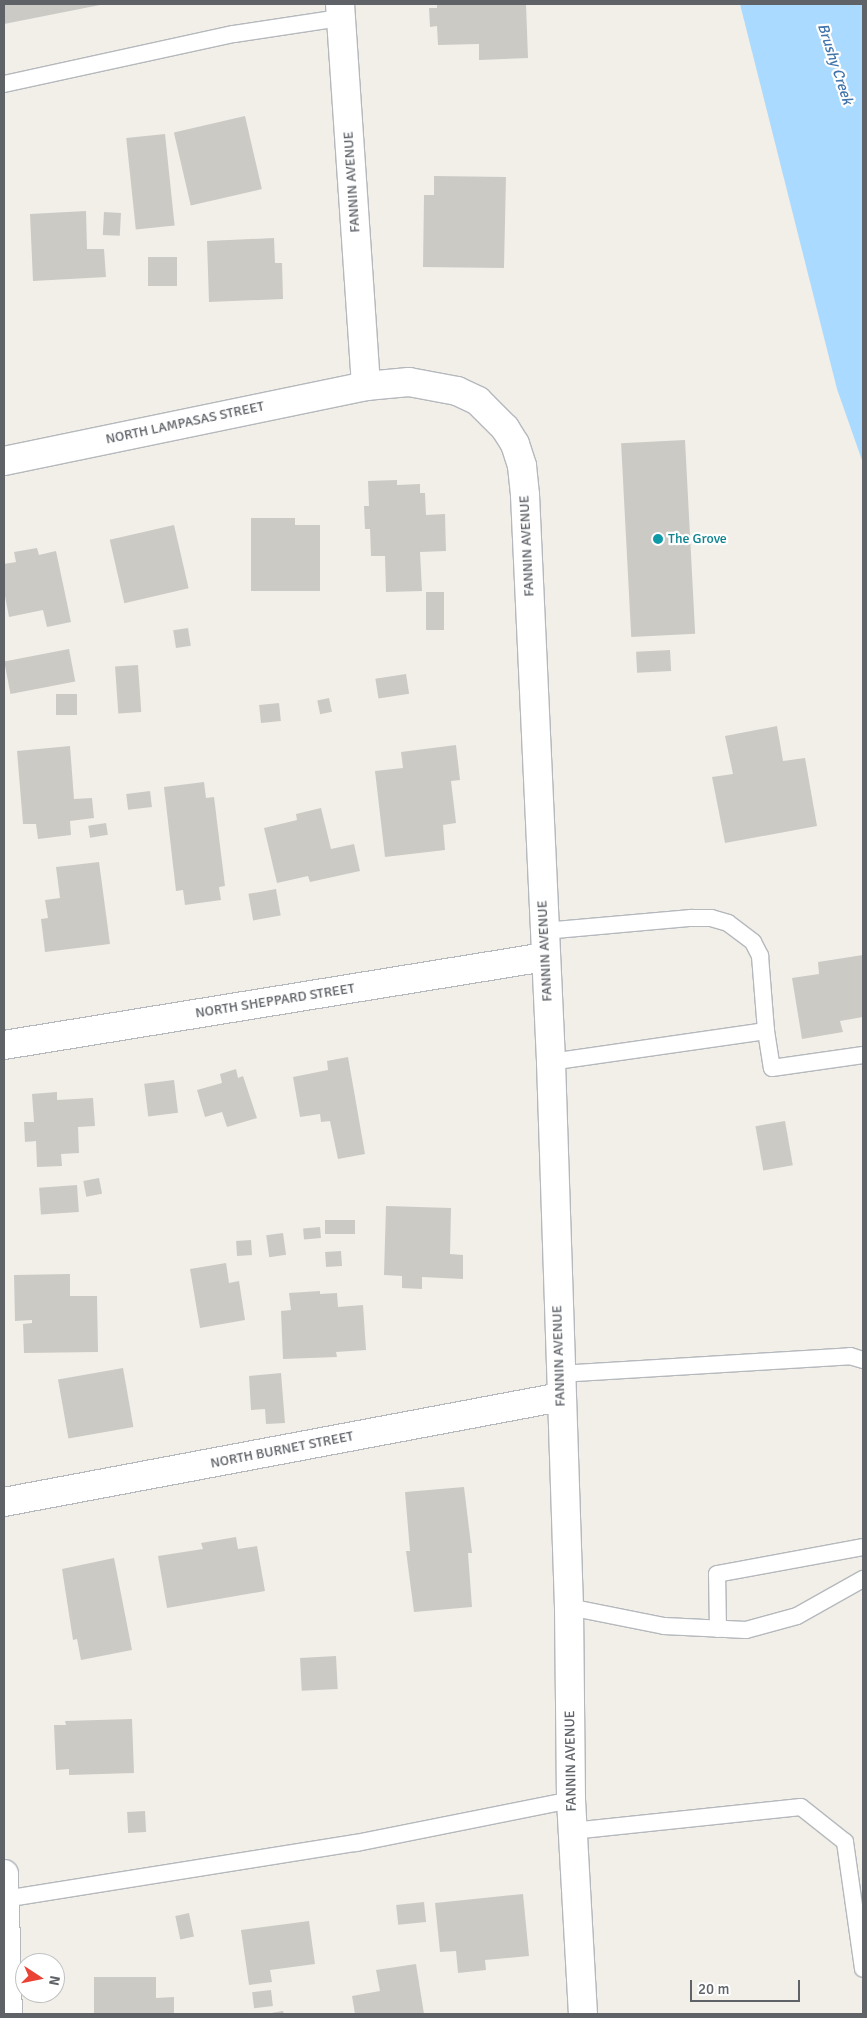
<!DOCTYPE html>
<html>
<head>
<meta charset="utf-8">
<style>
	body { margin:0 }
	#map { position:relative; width:867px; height:2018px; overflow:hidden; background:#f1efe8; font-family:Signika,sans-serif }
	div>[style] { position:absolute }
	.water>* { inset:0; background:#aadaff }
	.building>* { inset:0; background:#cccac5; transform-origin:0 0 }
	.roads { filter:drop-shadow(1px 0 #b5b8bc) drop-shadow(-1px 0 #b5b8bc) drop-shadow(0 1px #b5b8bc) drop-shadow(0 -1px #b5b8bc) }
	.service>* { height:16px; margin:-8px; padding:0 8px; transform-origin:8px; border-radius:8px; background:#fff }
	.minor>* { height:28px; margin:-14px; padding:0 14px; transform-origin:14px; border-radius:14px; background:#fff }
	.dots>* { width:14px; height:14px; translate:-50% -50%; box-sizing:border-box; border:2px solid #fff; border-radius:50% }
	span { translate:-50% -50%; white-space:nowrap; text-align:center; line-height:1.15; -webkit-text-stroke:4.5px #fff; paint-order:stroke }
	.street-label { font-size:14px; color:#5f6368 }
	.culture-label { font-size:14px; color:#0d838f }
	.left { translate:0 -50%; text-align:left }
	.water-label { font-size:15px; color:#4174aa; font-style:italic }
	.frame { position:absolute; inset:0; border:5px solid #5f6368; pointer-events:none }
	.north { position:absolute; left:15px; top:1953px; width:50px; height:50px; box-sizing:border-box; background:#fff; border:1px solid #bfc1c3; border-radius:50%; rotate:101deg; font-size:14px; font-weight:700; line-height:20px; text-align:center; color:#5f6368 }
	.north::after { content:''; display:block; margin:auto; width:18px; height:22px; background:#ea4335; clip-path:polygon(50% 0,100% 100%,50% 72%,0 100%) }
	.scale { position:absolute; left:690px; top:1980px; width:110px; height:22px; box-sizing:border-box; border:2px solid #5f6368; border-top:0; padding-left:6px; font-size:15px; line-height:18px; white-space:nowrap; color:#5f6368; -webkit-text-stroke:4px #fff; paint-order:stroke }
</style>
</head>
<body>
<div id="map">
	<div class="water">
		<i style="clip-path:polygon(740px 4px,863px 4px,863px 463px,837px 389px)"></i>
	</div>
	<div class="building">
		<i style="clip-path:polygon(4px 4px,100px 4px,100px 5px,4px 24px)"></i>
		<i style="clip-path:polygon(437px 4px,526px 4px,528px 58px,479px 60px,479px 44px,438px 45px,437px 26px,430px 27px,429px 8px,437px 8px)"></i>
		<i style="left:245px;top:116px;width:75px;height:73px;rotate:77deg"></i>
		<i style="left:165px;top:134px;width:92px;height:39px;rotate:84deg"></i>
		<i style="clip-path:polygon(434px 176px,506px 177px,504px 268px,423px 267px,424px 195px,434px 195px)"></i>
		<i style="clip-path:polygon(86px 211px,87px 249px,104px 249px,106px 277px,33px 281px,30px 214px)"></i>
		<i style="left:104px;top:212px;width:17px;height:23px;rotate:3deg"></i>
		<i style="clip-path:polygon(274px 238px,275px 263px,282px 263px,283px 299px,209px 302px,207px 241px)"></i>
		<i style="left:148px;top:257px;width:29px;height:29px"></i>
		<i style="left:685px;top:440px;width:194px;height:64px;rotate:87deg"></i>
		<i style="clip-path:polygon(397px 480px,397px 485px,420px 484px,420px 493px,425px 493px,426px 515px,445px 514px,446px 551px,420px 552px,422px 591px,386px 592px,385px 556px,371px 556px,370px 529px,365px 529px,364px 506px,369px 506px,368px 481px)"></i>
		<i style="clip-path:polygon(251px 518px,295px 518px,295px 525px,320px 525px,320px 591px,251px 591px)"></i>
		<i style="left:174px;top:525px;width:65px;height:66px;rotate:77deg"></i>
		<i style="clip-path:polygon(37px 548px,39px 555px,56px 551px,71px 622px,47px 627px,43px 610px,9px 617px,4px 591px,4px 564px,16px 562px,14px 552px)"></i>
		<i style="left:426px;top:592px;width:18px;height:38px"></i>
		<i style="left:188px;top:628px;width:18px;height:15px;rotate:81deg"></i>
		<i style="left:69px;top:649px;width:33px;height:66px;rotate:79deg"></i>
		<i style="left:670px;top:650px;width:21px;height:34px;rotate:87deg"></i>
		<i style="left:138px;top:665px;width:47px;height:23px;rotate:86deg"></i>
		<i style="left:406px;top:674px;width:20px;height:31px;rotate:81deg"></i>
		<i style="left:56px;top:694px;width:21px;height:21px"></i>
		<i style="left:329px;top:698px;width:14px;height:12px;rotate:78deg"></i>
		<i style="left:279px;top:703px;width:18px;height:20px;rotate:84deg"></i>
		<i style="clip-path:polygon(777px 726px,783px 761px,805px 758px,817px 826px,725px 843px,712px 777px,733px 774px,725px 736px)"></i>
		<i style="clip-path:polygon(456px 745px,460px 780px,451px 781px,456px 823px,443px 825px,445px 850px,385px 857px,375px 771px,403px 768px,401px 752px)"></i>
		<i style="clip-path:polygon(70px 746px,74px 799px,92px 798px,94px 818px,70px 821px,71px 835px,38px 839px,36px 824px,23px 824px,17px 751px)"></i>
		<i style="clip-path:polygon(204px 782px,206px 798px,214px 797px,225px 886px,219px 887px,221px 900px,185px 905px,183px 890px,176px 891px,164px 787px)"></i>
		<i style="left:150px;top:791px;width:16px;height:24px;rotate:83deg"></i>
		<i style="clip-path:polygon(321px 808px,331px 849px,354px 844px,360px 871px,310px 882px,308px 876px,277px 883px,264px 828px,297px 820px,296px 814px)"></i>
		<i style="left:106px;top:823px;width:12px;height:18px;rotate:81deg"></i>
		<i style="clip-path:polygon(99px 862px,110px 944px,45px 952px,41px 919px,48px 918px,45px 900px,60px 898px,56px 867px)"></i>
		<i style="left:276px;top:889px;width:27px;height:28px;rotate:80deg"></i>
		<i style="clip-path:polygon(863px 955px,863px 1017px,840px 1021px,843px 1032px,802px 1039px,792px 978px,819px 974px,818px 962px)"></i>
		<i style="clip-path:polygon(348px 1057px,365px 1154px,338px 1159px,330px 1121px,321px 1122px,320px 1114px,300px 1117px,293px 1077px,328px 1070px,327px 1061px)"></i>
		<i style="clip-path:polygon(236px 1069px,238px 1078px,243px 1076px,257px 1118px,227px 1127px,222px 1112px,205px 1117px,197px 1090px,222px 1083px,220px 1074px)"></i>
		<i style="left:174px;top:1080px;width:33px;height:30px;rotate:83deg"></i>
		<i style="clip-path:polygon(57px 1092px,57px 1100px,93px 1098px,95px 1126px,78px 1127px,79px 1153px,61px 1154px,62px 1166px,37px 1167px,36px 1141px,25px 1142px,24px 1122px,34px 1122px,32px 1094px)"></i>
		<i style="left:785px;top:1121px;width:45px;height:30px;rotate:80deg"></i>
		<i style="left:99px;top:1178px;width:16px;height:16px;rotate:79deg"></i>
		<i style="left:77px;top:1185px;width:27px;height:38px;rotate:86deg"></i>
		<i style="clip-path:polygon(386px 1206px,451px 1208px,450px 1254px,463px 1255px,463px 1279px,422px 1277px,422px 1289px,402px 1288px,402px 1276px,384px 1275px)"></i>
		<i style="left:355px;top:1220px;width:14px;height:30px;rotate:90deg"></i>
		<i style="left:320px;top:1227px;width:11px;height:17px;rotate:85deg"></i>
		<i style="left:283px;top:1233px;width:22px;height:17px;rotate:82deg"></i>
		<i style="left:251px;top:1240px;width:15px;height:15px;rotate:86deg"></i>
		<i style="left:341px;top:1251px;width:15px;height:16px;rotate:86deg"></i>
		<i style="clip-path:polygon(226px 1263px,229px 1283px,239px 1281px,245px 1320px,200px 1328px,190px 1269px)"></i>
		<i style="clip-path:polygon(70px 1274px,70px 1296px,97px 1296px,98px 1352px,24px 1353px,23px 1324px,32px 1323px,32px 1320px,15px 1321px,14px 1275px)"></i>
		<i style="clip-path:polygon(320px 1291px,320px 1294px,337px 1293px,338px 1307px,363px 1305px,366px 1350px,336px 1352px,337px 1357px,283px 1359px,281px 1311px,291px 1310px,289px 1293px)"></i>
		<i style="left:123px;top:1368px;width:60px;height:66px;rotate:80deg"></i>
		<i style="clip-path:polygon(281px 1373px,285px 1423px,266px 1424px,265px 1409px,251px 1410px,249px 1376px)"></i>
		<i style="clip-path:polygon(464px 1487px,472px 1553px,468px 1553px,472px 1607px,414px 1612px,406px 1551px,410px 1551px,405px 1492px)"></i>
		<i style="clip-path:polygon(236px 1537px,238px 1549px,257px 1546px,265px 1591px,167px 1608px,158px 1556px,203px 1549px,201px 1543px)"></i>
		<i style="clip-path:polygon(114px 1558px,132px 1650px,81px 1660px,77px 1639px,73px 1640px,62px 1569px)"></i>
		<i style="left:336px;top:1656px;width:33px;height:36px;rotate:87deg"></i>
		<i style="clip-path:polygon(132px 1719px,134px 1773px,69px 1775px,69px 1769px,56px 1770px,54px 1725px,66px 1725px,65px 1721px)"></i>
		<i style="left:145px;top:1811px;width:21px;height:18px;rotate:87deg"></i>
		<i style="clip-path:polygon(523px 1894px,529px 1956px,485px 1960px,486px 1970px,458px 1973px,456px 1951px,440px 1952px,435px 1903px)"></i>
		<i style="left:424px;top:1902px;width:20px;height:28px;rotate:84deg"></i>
		<i style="left:189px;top:1913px;width:24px;height:14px;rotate:78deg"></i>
		<i style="clip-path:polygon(309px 1921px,315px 1964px,270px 1970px,272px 1982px,249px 1985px,241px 1930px)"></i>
		<i style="clip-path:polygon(416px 1964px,424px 2014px,355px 2014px,352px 1996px,380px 1991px,376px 1970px)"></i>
		<i style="clip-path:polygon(94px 1977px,156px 1977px,156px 1998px,174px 1997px,174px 2014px,94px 2014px)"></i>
		<i style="left:271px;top:1990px;width:16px;height:19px;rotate:83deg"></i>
		<i style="clip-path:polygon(283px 2011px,284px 2014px,271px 2014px,271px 2013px)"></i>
	</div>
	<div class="roads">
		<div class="service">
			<i style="left:4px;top:84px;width:235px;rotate:-12.3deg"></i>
			<i style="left:234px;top:34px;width:107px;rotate:-8.6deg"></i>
			<i style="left:544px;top:931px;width:148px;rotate:-5.1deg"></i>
			<i style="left:691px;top:918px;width:20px"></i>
			<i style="left:711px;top:918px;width:18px;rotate:16deg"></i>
			<i style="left:728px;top:923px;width:31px;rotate:37deg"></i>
			<i style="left:753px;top:942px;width:16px;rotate:63deg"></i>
			<i style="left:760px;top:956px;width:75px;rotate:85.4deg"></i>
			<i style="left:766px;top:1031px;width:217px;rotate:171.8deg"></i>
			<i style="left:766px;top:1031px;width:37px;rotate:81deg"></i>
			<i style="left:772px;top:1068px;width:92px;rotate:-8.1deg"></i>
			<i style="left:559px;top:1374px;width:292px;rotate:-3.5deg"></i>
			<i style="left:850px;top:1356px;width:14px;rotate:17deg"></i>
			<i style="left:569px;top:1607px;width:97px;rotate:11.3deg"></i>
			<i style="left:664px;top:1626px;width:82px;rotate:2.8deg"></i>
			<i style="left:746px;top:1630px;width:53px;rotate:-15.4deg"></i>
			<i style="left:797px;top:1616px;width:76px;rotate:-29.3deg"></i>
			<i style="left:718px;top:1629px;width:55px;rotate:-91deg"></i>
			<i style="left:717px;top:1574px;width:148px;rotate:-10.5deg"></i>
			<i style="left:572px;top:1831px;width:230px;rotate:-6deg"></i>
			<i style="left:801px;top:1807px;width:56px;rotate:38.5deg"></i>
			<i style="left:845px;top:1842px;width:128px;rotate:81.9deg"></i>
			<i style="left:5px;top:1899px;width:355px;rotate:-9.1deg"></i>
			<i style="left:356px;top:1843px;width:219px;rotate:-11.3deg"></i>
		</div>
		<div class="minor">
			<i style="left:340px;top:4px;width:383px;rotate:86.1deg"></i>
			<i style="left:4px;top:461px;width:370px;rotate:-11.7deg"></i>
			<i style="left:366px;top:386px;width:43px;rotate:-5.3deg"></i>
			<i style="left:409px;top:382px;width:49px;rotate:10.6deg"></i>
			<i style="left:457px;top:391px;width:23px;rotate:25deg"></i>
			<i style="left:478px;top:401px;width:38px;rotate:45deg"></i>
			<i style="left:505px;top:428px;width:19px;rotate:58deg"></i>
			<i style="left:515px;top:444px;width:23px;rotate:72deg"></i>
			<i style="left:522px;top:466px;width:29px;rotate:84deg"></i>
			<i style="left:525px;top:495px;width:568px;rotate:87.37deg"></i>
			<i style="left:551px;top:1062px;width:545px;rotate:88.11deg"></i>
			<i style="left:569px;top:1607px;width:193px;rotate:89.4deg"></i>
			<i style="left:571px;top:1800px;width:214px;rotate:86.8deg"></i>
			<i style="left:4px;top:1045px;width:548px;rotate:-9.24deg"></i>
			<i style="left:4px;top:1502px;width:567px;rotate:-10.68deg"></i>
			<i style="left:4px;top:1874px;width:140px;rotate:88.4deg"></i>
		</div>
	</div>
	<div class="dots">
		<i style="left:658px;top:539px;background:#0f9aa8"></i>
	</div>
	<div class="street-label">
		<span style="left:352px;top:182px;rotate:-94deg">FANNIN AVENUE</span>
		<span style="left:185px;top:423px;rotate:-12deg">NORTH LAMPASAS STREET</span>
		<span style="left:527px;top:546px;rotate:-93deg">FANNIN AVENUE</span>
		<span style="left:545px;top:951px;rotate:-93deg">FANNIN AVENUE</span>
		<span style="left:275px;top:1001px;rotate:-9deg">NORTH SHEPPARD STREET</span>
		<span style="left:559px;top:1356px;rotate:-92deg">FANNIN AVENUE</span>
		<span style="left:282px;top:1450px;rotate:-11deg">NORTH BURNET STREET</span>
		<span style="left:571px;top:1761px;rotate:-91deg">FANNIN AVENUE</span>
	</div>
	<div class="culture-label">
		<span class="left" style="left:668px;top:539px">The Grove</span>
	</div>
	<div class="water-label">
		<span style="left:835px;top:64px;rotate:72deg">Brushy Creek</span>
	</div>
	<div class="frame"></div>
	<div class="north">N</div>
	<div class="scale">20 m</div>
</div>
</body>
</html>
